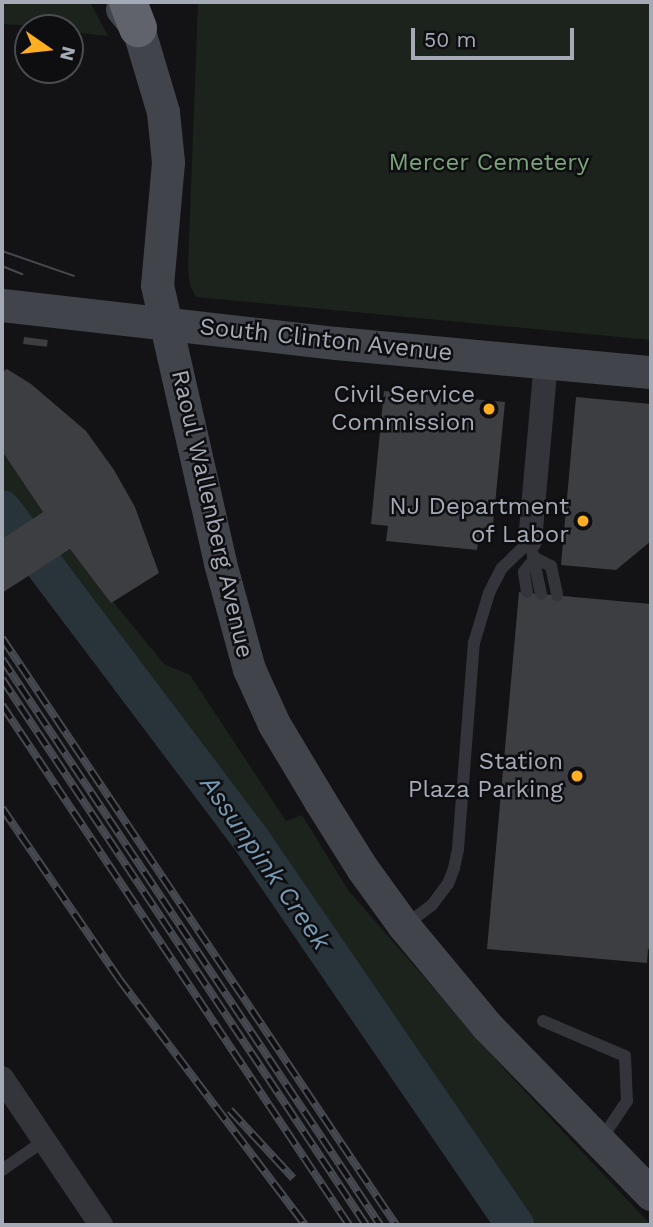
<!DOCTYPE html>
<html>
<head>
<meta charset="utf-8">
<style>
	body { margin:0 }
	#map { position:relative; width:653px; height:1227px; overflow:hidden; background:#131315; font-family:"Work Sans",sans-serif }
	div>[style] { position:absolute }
	.green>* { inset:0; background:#1b231c }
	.river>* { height:38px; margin:-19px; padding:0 19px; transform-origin:19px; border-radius:19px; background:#29333a }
	.building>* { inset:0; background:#3d3e42; transform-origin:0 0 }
	.lane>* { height:12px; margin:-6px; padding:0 6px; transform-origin:6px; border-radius:6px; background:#34353a }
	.street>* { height:24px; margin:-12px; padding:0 12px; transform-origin:12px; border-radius:12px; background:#34353a }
	.secondary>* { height:33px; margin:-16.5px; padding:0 16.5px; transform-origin:16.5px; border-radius:16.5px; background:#42444b }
	.highway>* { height:38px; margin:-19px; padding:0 19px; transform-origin:19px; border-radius:19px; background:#60636c }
	.tram>* { height:2px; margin:-1px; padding:0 1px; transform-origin:1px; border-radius:1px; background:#474950 }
	.rail>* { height:8px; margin-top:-4px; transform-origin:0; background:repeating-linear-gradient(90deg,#0e0e10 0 16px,#474950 0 32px); box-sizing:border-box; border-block:2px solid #474950 }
	.dots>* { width:19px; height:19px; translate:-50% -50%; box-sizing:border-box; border:4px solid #0e0e10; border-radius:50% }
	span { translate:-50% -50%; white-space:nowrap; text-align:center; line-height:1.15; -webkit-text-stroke:5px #0e0e10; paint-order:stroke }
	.park-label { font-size:24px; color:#7aa37b }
	.street-label { font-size:24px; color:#a4aab6 }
	.poi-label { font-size:24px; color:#a4aab6 }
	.right { translate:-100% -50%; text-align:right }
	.water-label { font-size:26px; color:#789ab4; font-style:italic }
	.frame { position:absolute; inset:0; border:4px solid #a4aab6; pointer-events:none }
	.north { position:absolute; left:14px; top:14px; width:70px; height:70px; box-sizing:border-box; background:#0e0e10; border:2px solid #4a4c52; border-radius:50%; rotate:104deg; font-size:19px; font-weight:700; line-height:28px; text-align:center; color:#a4aab6 }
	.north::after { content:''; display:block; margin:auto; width:24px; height:32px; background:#fdae23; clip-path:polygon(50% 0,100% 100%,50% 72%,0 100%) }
	.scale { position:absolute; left:411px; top:28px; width:163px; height:32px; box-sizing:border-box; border:4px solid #a4aab6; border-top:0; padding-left:9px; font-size:21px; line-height:24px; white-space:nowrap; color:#a4aab6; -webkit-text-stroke:5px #0e0e10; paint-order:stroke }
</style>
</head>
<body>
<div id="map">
	<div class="green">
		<i style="clip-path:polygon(2px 2px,90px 2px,108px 36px,70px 32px,70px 28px,2px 24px)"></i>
		<i style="clip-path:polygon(198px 2px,651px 2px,651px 340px,196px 297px,190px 285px,188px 267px)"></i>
		<i style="clip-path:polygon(2px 451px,43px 512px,3px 538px,2px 537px)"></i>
		<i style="clip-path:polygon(70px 549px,164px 664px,190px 675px,286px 821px,302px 815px,348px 890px,505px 1070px,651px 1225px,494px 1225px,215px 807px,31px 574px)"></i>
	</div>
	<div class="river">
		<i style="left:2px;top:509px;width:408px;rotate:53deg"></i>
		<i style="left:248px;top:835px;width:473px;rotate:55.6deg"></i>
	</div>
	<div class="building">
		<i style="left:24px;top:337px;width:24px;height:7px;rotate:7deg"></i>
		<i style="clip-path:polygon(7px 369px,31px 384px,86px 431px,114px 470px,135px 507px,159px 573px,111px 603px,70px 549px,2px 593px,2px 539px,43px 512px,2px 451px,2px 372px)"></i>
		<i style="clip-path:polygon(384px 391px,505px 402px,492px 535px,479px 534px,477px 550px,386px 541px,388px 526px,371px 524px)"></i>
		<i style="clip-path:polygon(576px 397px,651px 404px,651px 541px,616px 570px,561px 565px)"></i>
		<i style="clip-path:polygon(519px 592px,651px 604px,651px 949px,648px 949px,647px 963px,487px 949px)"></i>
	</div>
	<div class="lane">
		<i style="left:535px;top:558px;width:18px;rotate:27deg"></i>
		<i style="left:551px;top:566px;width:30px;rotate:78deg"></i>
		<i style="left:527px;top:592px;width:20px;rotate:-99deg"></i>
		<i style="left:524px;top:572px;width:18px;rotate:-52deg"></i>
		<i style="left:404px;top:926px;width:35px;rotate:-37deg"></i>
		<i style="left:432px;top:905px;width:26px;rotate:-53deg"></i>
		<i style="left:448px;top:884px;width:17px;rotate:-69deg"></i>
		<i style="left:454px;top:868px;width:19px;rotate:-78deg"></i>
		<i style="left:458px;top:849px;width:207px;rotate:-85.6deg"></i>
		<i style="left:474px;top:643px;width:52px;rotate:-73.3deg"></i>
		<i style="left:489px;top:593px;width:28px;rotate:-63deg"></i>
		<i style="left:502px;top:568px;width:39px;rotate:-44deg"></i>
		<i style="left:530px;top:541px;width:54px;rotate:78.3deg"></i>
		<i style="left:543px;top:1021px;width:89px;rotate:23.1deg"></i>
		<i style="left:625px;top:1056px;width:45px;rotate:87.5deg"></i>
		<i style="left:627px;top:1101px;width:48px;rotate:124deg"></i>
		<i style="left:2px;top:1170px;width:52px;rotate:-34.9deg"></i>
	</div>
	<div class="street">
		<i style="left:530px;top:541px;width:180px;rotate:-84.9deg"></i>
		<i style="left:2px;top:1078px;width:177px;rotate:56deg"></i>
	</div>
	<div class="secondary">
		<i style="left:122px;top:9px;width:25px;rotate:50deg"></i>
		<i style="left:138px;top:28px;width:88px;rotate:73.4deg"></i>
		<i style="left:163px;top:112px;width:50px;rotate:84.3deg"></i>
		<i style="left:168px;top:162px;width:123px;rotate:95.1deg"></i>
		<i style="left:157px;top:285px;width:285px;rotate:77.2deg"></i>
		<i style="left:220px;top:563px;width:110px;rotate:74.7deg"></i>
		<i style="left:249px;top:669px;width:60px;rotate:65.6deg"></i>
		<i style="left:274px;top:724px;width:90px;rotate:59.1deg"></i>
		<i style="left:320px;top:801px;width:79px;rotate:57.9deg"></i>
		<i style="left:362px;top:868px;width:72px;rotate:54.1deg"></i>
		<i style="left:404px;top:926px;width:130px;rotate:50.3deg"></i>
		<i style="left:487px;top:1026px;width:235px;rotate:45.7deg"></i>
		<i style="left:2px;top:305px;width:336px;rotate:6.5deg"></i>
		<i style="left:336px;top:343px;width:316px;rotate:5.3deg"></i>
	</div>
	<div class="highway">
		<i style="left:128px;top:2px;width:28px;rotate:69deg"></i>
	</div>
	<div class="tram">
		<i style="left:2px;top:251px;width:76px;rotate:19.1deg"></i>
		<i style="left:2px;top:266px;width:22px;rotate:22deg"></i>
	</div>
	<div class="rail">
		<i style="left:2px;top:638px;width:707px;rotate:56.13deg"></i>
		<i style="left:2px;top:659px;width:681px;rotate:56.26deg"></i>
		<i style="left:2px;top:679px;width:656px;rotate:56.31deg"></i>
		<i style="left:2px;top:705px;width:625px;rotate:56.28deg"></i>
		<i style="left:2px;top:808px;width:207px;rotate:55.6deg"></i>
		<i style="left:119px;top:979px;width:308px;rotate:52.9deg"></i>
		<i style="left:230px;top:1110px;width:93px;rotate:47.2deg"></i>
	</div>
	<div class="dots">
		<i style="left:489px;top:409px;background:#fdae23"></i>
		<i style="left:583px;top:521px;background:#fdae23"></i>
		<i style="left:577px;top:776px;background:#fdae23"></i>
	</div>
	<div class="park-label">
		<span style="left:489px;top:163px">Mercer Cemetery</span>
	</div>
	<div class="street-label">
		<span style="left:326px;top:340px;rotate:6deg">South Clinton Avenue</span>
		<span style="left:212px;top:514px;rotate:77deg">Raoul Wallenberg Avenue</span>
	</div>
	<div class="poi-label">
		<span class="right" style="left:475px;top:409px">Civil Service<br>Commission</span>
		<span class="right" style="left:569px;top:521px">NJ Department<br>of Labor</span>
		<span class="right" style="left:563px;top:776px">Station<br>Plaza Parking</span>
	</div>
	<div class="water-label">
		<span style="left:265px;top:863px;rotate:55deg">Assunpink Creek</span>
	</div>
	<div class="frame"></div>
	<div class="north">N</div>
	<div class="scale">50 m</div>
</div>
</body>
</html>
